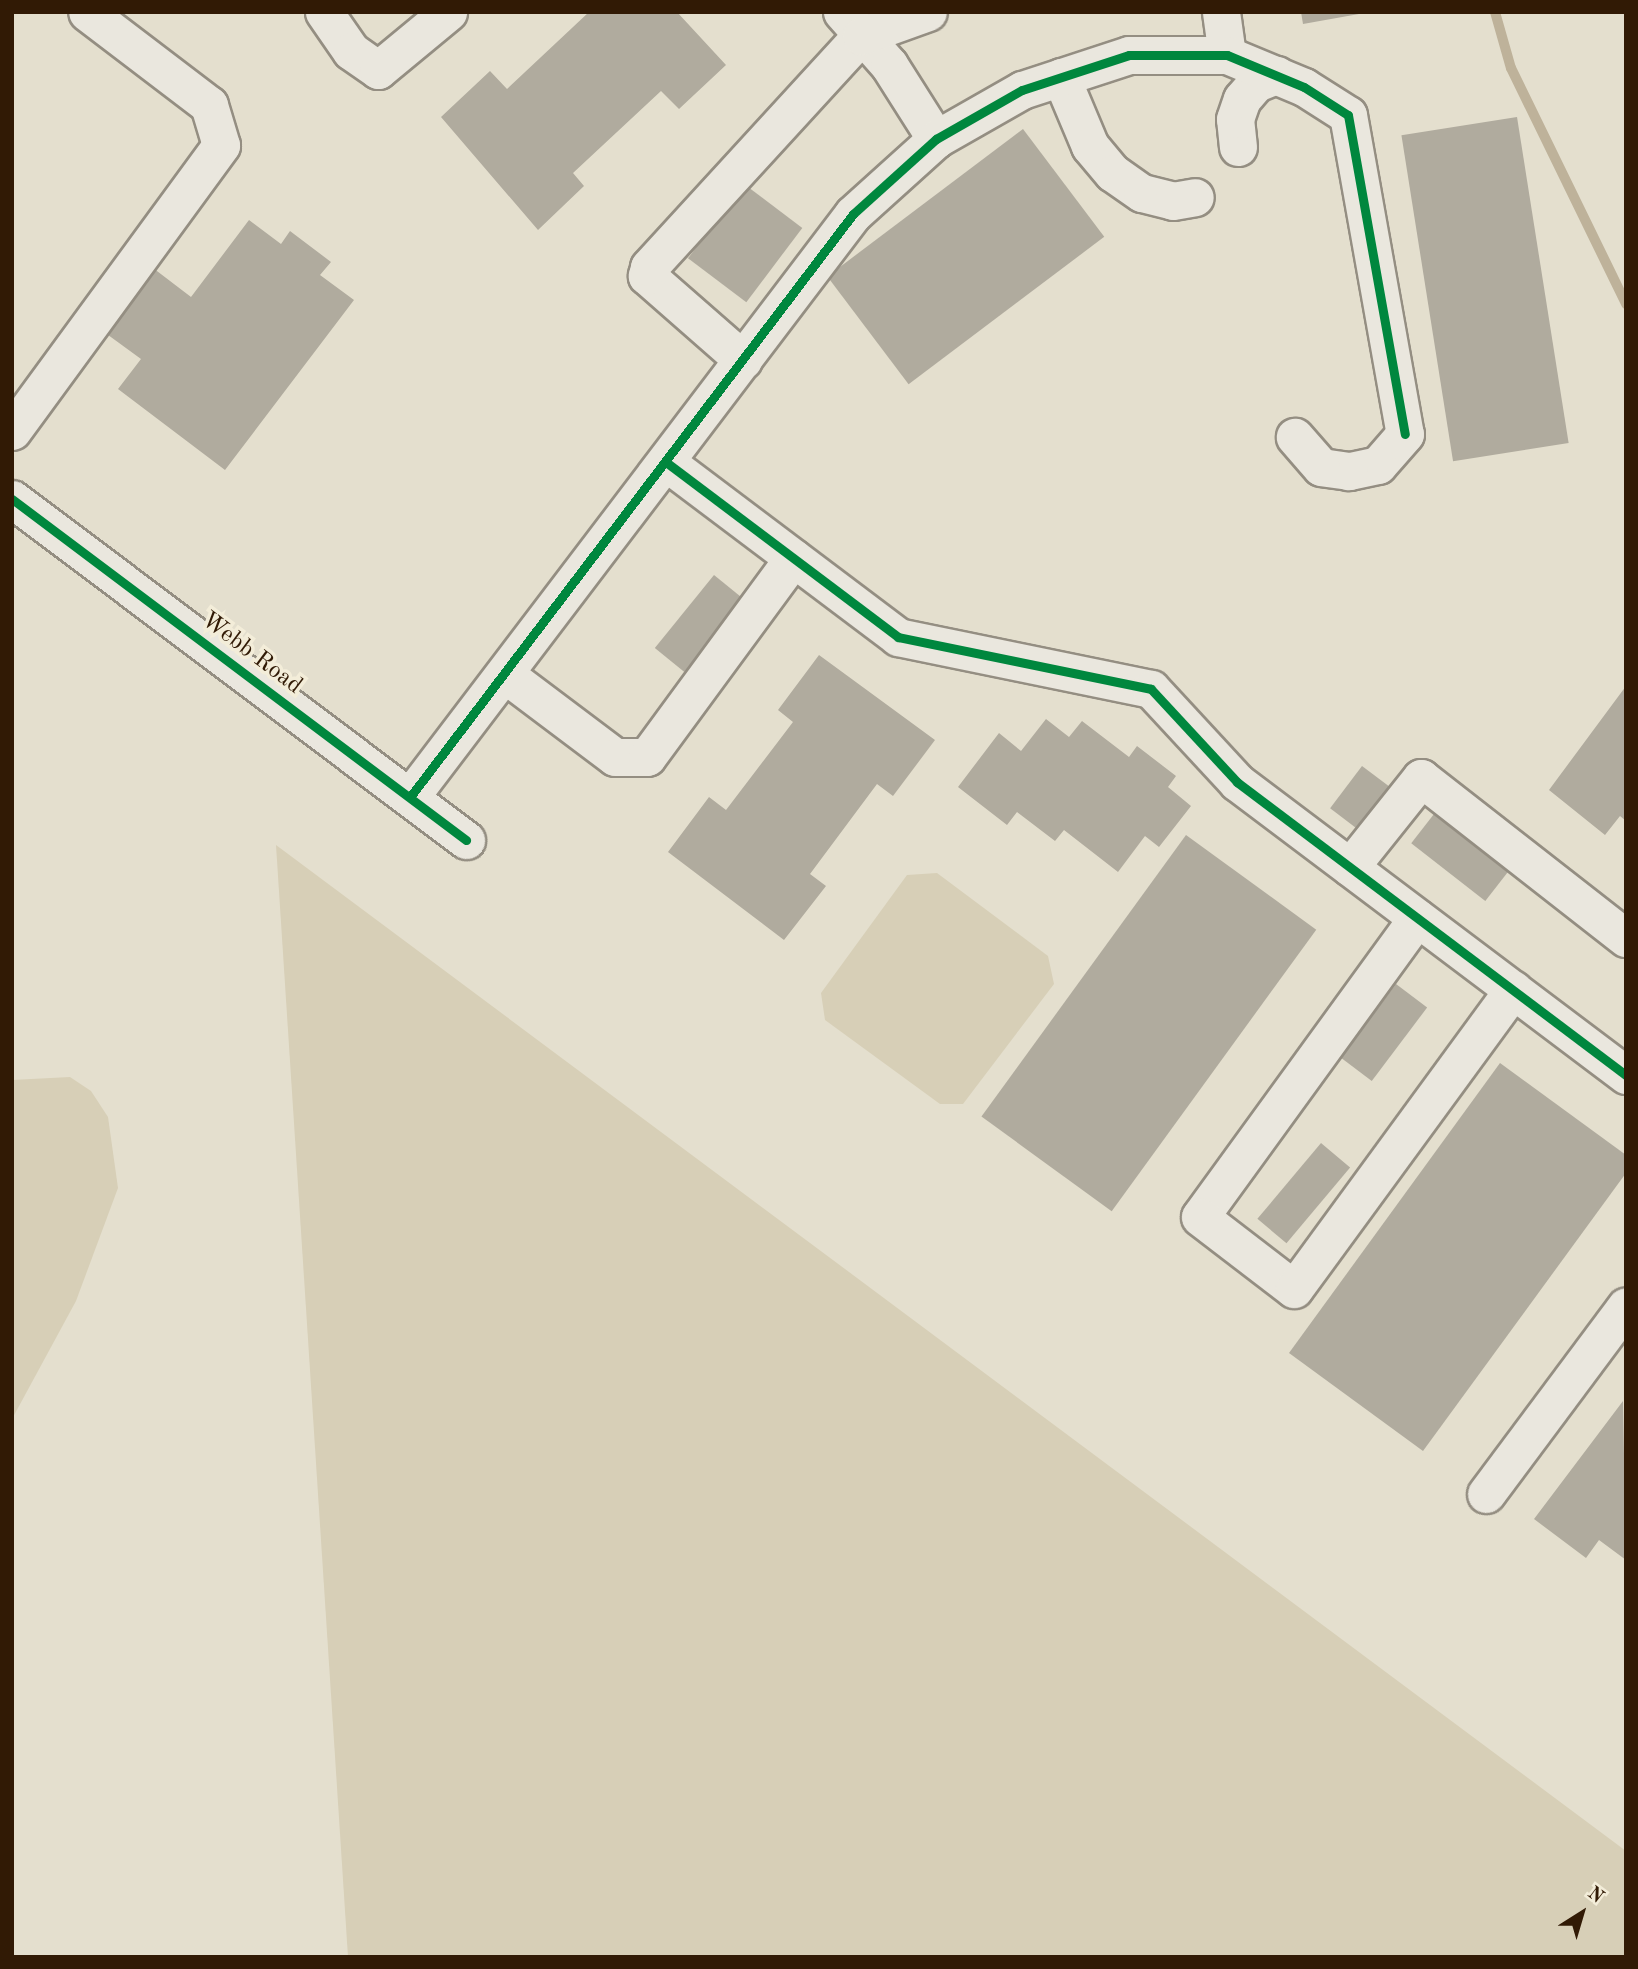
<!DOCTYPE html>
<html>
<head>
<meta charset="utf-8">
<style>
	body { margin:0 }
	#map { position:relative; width:1638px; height:1969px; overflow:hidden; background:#e4dfce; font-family:"Old Standard TT",serif }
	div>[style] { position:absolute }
	.green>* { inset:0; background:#d7cfb7 }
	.stream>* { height:10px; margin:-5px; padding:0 5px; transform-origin:5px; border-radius:5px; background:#beb29a }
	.building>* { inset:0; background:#b0ab9e; transform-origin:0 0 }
	.roads { filter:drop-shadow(2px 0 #948e82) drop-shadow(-2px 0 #948e82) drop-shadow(0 2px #948e82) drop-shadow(0 -2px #948e82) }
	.minor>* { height:37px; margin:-18.5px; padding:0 18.5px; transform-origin:18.5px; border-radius:18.5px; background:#eae7de }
	.cycleway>* { height:9px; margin:-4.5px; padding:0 4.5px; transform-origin:4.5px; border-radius:4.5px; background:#00873e }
	span { translate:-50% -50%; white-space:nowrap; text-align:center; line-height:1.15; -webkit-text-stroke:7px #f3edd9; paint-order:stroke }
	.street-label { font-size:24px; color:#311a05 }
	.frame { position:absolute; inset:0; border:14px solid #311a05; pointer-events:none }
	.north { position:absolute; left:1547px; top:1878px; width:70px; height:70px; -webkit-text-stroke:5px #f3edd9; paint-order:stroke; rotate:37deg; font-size:19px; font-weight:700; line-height:28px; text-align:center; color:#311a05 }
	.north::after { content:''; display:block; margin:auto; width:24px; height:32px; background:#311a05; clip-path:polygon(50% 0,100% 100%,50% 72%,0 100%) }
</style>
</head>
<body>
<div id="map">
	<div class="green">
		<i style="clip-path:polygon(276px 845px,1626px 1851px,1626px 1957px,348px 1957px)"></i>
		<i style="clip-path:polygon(937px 873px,1048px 956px,1054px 984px,963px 1104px,940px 1104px,825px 1020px,821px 993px,907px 875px)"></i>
		<i style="clip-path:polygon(70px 1077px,91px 1091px,108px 1117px,118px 1188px,76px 1301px,12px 1419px,12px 1080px)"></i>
	</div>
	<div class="stream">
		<i style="left:1495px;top:12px;width:58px;rotate:74.1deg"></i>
		<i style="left:1511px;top:68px;width:263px;rotate:64deg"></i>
	</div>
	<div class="building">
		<i style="clip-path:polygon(589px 12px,677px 12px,726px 65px,679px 109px,661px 91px,573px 173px,584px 186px,538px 230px,441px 117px,490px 71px,507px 89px)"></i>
		<i style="clip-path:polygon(1301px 12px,1359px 12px,1359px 14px,1303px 24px)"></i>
		<i style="left:1517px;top:117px;width:330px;height:117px;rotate:81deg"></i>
		<i style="left:1023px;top:129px;width:135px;height:245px;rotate:53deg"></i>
		<i style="left:744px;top:184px;width:73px;height:93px;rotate:37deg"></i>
		<i style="clip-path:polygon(249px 220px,281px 244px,290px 231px,331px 262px,320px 275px,354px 300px,225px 470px,118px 389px,141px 359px,104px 332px,153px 268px,191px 297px)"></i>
		<i style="left:714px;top:575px;width:38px;height:94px;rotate:39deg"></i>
		<i style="clip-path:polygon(819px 655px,935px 740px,893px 796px,877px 784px,810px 874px,826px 886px,784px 940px,668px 852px,709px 797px,726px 810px,793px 722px,778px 710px)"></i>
		<i style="clip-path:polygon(1626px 686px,1626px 821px,1620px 816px,1605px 835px,1549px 790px)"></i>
		<i style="clip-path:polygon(1046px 719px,1069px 737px,1082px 721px,1129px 757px,1137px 746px,1176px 776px,1168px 787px,1191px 806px,1159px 847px,1145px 836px,1118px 872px,1064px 830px,1055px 841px,1017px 812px,1007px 825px,958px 787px,999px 733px,1021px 751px)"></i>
		<i style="left:1362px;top:766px;width:35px;height:53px;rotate:37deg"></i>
		<i style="left:1434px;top:814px;width:94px;height:37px;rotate:38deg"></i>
		<i style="left:1186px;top:835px;width:161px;height:348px;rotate:36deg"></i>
		<i style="left:1396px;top:984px;width:39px;height:92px;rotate:37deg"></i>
		<i style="clip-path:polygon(1500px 1063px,1626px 1155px,1626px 1173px,1423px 1451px,1289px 1353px)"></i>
		<i style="left:1321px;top:1143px;width:38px;height:99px;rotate:40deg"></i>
		<i style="clip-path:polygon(1623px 1401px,1626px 1560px,1599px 1540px,1586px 1558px,1534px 1519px)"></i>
	</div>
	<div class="roads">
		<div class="minor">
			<i style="left:324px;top:12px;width:47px;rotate:55.3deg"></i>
			<i style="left:351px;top:51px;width:33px;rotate:35deg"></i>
			<i style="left:378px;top:70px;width:91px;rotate:-39.6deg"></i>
			<i style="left:842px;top:12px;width:71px;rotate:48.4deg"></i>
			<i style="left:889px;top:65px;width:88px;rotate:57.6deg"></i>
			<i style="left:1221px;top:12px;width:43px;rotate:82.1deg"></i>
			<i style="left:1061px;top:77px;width:75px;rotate:67.2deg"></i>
			<i style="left:1090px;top:146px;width:35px;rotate:50deg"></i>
			<i style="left:1113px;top:173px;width:35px;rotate:35deg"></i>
			<i style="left:1142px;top:193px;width:32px;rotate:14deg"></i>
			<i style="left:1173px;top:201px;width:22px;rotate:-10deg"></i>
			<i style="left:1238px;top:147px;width:28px;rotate:-96deg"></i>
			<i style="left:1235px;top:119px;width:21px;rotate:-71deg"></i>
			<i style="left:1242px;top:99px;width:21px;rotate:-49deg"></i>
			<i style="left:1256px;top:83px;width:22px;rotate:-22deg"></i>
			<i style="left:743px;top:360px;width:128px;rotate:-138.8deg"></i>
			<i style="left:647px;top:276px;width:9px;rotate:-77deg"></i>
			<i style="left:649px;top:267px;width:314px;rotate:-47.5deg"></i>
			<i style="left:861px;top:36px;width:71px;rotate:-19.7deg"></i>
			<i style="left:12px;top:431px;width:354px;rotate:-53.8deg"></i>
			<i style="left:221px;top:145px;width:42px;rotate:-106.7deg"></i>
			<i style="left:209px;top:105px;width:153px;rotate:-142.7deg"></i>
			<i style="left:666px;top:462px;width:291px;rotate:37deg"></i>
			<i style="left:898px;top:637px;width:258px;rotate:11.6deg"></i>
			<i style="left:1151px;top:689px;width:127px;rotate:47.2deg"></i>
			<i style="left:1237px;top:782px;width:487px;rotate:37deg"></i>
			<i style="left:12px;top:499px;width:568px;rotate:36.91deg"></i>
			<i style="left:506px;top:675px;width:136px;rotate:37deg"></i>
			<i style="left:615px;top:757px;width:32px"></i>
			<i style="left:647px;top:757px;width:247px;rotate:-53.7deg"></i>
			<i style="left:410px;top:797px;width:732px;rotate:-52.77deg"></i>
			<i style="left:853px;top:214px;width:112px;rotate:-42.1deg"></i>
			<i style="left:936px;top:139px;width:99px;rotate:-29.7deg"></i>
			<i style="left:1022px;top:90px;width:113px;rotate:-18.1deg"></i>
			<i style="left:1129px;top:55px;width:98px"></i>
			<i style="left:1227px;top:55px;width:83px;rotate:22.6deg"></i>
			<i style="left:1304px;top:87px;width:52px;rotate:32.5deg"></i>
			<i style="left:1348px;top:115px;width:324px;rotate:79.9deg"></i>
			<i style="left:1405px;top:434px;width:41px;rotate:131.1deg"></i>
			<i style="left:1378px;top:465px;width:30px;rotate:168deg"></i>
			<i style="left:1349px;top:471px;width:28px;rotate:-172deg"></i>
			<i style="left:1321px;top:467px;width:40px;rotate:-131deg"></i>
			<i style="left:1350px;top:867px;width:114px;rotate:-51.4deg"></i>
			<i style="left:1421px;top:778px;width:260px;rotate:38deg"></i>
			<i style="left:1417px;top:918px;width:369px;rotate:126deg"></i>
			<i style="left:1200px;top:1217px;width:118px;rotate:37.5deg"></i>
			<i style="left:1294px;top:1289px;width:371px;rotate:-53.8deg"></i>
			<i style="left:1486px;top:1494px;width:234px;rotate:-53.3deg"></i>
		</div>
	</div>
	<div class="cycleway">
		<i style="left:666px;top:462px;width:291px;rotate:37deg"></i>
		<i style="left:898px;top:637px;width:258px;rotate:11.6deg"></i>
		<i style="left:1151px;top:689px;width:127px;rotate:47.2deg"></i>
		<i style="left:1237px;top:782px;width:487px;rotate:37deg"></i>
		<i style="left:12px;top:499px;width:568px;rotate:36.91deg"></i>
		<i style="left:410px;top:797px;width:732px;rotate:-52.77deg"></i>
		<i style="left:853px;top:214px;width:112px;rotate:-42.1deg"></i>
		<i style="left:936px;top:139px;width:99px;rotate:-29.7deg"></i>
		<i style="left:1022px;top:90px;width:113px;rotate:-18.1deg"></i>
		<i style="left:1129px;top:55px;width:98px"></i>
		<i style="left:1227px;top:55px;width:83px;rotate:22.6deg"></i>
		<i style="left:1304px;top:87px;width:52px;rotate:32.5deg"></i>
		<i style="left:1348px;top:115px;width:324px;rotate:79.9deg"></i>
	</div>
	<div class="street-label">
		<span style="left:251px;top:654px;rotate:37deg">Webb Road</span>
	</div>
	<div class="frame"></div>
	<div class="north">N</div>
</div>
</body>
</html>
